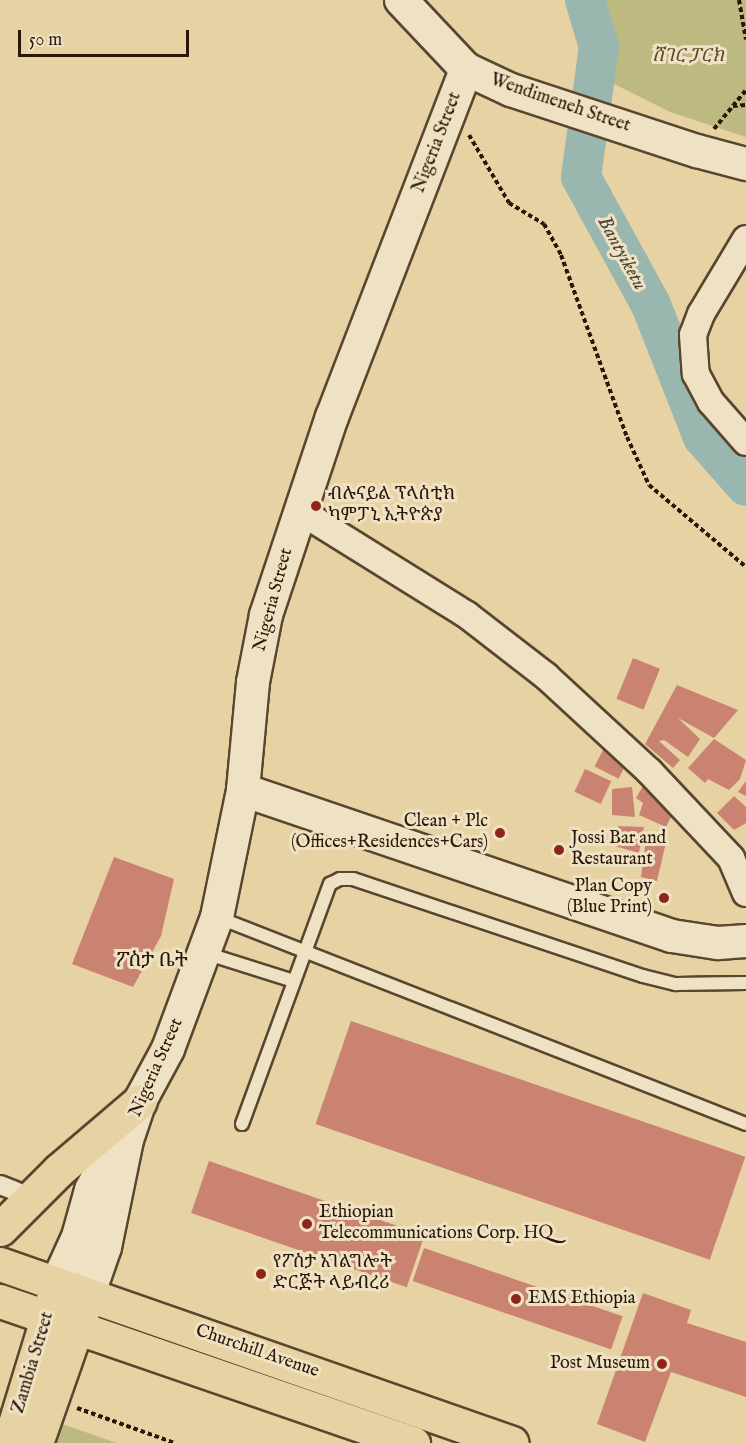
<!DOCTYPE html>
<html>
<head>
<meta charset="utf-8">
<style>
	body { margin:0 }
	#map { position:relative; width:746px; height:1443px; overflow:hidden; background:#e7d2a4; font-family:"IM FELL English","Noto Serif Ethiopic",serif }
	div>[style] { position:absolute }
	.green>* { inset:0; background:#bcba81 }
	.river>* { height:40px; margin:-20px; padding:0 20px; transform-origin:20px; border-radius:20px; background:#99b6af }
	.building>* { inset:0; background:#cb8371; transform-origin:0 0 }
	.path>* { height:4px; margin-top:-2px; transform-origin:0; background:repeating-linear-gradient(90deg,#2a1707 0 4.5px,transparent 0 7.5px) }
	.roads { filter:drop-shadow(2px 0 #59462e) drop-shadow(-2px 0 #59462e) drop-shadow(0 2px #59462e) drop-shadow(0 -2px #59462e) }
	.service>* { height:12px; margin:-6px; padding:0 6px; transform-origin:6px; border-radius:6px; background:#efe2c4 }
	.pedestrian>* { height:18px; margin:-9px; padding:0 9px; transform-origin:9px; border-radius:9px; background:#efe2c4 }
	.minor>* { height:26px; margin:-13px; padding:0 13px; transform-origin:13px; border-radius:13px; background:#efe2c4 }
	.tertiary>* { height:32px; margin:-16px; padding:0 16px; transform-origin:16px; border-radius:16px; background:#efe2c4 }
	.primary>* { height:33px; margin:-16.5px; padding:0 16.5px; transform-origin:16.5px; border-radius:16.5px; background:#e7d2a4 }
	.dots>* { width:16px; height:16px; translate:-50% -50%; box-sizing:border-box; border:3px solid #efe2c4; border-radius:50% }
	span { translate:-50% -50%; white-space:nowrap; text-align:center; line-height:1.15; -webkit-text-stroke:6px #efe2c4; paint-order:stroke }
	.park-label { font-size:18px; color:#56482c; font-style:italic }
	.street-label { font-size:18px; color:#2a1707 }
	.poi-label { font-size:18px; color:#2a1707 }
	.left { translate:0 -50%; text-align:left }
	.right { translate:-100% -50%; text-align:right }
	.water-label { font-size:20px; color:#4b4739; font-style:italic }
	.neighbourhood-label { font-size:20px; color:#2a1707 }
	.scale { position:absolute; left:18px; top:30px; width:171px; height:27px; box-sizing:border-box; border:3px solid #2a1707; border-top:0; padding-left:8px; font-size:18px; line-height:21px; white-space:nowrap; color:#2a1707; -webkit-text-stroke:4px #efe2c4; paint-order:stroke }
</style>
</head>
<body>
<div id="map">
	<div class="green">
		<i style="clip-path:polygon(605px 0,746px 0,746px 137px,670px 112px,604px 79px,608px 33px)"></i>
		<i style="clip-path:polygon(62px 1424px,117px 1443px,56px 1443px)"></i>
	</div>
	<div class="river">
		<i style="left:585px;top:0;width:49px;rotate:73.4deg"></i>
		<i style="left:599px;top:47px;width:131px;rotate:97.9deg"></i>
		<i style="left:581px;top:177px;width:146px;rotate:61.3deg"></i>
		<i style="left:651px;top:305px;width:142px;rotate:68.5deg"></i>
		<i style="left:703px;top:437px;width:65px;rotate:48.7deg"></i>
	</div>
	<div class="building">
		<i style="left:633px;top:658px;width:29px;height:44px;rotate:22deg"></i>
		<i style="clip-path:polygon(677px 685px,738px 710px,714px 738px,678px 718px,700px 739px,688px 757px,664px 740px,659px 741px,680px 760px,673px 768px,645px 744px)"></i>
		<i style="clip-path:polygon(714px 739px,746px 760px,740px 779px,729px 790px,708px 779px,705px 783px,688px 768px)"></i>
		<i style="left:605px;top:746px;width:27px;height:23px;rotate:27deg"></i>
		<i style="left:585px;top:769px;width:29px;height:25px;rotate:25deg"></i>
		<i style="clip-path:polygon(650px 774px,678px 803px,666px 827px,639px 815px,643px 803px,636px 798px)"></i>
		<i style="clip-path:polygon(746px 781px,746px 796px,738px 792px)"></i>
		<i style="clip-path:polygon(632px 787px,635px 817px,612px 815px,612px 789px)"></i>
		<i style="clip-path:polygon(734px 796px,746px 807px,746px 823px,734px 830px,717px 813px)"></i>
		<i style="clip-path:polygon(618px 826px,644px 827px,639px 853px,615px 846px)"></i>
		<i style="clip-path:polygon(647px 833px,667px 838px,657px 881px,641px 877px)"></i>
		<i style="clip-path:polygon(114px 857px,174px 879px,161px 936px,133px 987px,72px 964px)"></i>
		<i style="left:351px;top:1021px;width:417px;height:109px;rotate:19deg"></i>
		<i style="left:209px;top:1161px;width:228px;height:55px;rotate:19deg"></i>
		<i style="left:424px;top:1248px;width:210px;height:35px;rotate:19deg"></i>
		<i style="clip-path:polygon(643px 1293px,691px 1310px,687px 1323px,746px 1342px,746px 1397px,671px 1372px,645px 1442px,597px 1424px)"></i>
	</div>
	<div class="path">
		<i style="left:739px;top:0;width:40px;rotate:80deg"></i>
		<i style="left:733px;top:106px;width:13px;rotate:-4deg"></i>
		<i style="left:714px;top:129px;width:50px;rotate:-50.6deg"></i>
		<i style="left:469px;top:135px;width:79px;rotate:59.5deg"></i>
		<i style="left:509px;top:203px;width:41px;rotate:31deg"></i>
		<i style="left:544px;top:224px;width:35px;rotate:61deg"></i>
		<i style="left:561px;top:255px;width:194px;rotate:70.1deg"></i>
		<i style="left:627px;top:437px;width:53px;rotate:65.4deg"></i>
		<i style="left:649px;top:485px;width:127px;rotate:40.2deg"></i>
		<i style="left:77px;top:1408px;width:104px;rotate:19.7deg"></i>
	</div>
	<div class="roads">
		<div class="service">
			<i style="left:217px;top:917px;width:568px;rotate:21.37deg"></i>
			<i style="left:205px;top:953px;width:93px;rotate:17.5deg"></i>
			<i style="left:242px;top:1124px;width:256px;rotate:-69.9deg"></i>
			<i style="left:330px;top:884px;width:11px;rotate:-27deg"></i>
			<i style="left:340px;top:879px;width:13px"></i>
			<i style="left:353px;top:879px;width:306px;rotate:18.5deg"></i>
			<i style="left:643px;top:976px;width:34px;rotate:14deg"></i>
			<i style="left:676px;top:984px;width:70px;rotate:-0.8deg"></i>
		</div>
		<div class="pedestrian">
			<i style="left:0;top:1185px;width:17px;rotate:21deg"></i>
		</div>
		<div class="minor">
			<i style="left:746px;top:239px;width:87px;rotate:121deg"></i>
			<i style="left:701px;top:314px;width:22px;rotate:111deg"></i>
			<i style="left:693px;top:335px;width:39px;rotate:86deg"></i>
			<i style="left:696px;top:374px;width:32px;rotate:62deg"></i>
			<i style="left:711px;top:402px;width:53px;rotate:48.8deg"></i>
			<i style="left:300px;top:511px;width:197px;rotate:31.9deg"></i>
			<i style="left:467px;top:615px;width:100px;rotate:37.7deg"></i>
			<i style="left:546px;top:676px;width:140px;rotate:42.7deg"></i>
			<i style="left:649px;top:771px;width:120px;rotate:46.7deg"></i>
			<i style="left:731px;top:858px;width:38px;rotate:67deg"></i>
		</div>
		<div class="tertiary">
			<i style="left:401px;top:0;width:95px;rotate:46.7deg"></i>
			<i style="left:466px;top:69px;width:50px;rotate:25deg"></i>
			<i style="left:511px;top:90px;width:196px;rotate:18.2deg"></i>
			<i style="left:697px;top:151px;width:51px;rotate:14.9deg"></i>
			<i style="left:243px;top:790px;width:453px;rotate:18.8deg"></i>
			<i style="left:672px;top:936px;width:47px;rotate:8.7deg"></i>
			<i style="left:718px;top:943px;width:28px;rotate:-4deg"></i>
			<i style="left:57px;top:1283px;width:51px;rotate:-65.5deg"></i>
			<i style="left:78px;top:1237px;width:49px;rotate:-74.5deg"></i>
			<i style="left:91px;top:1190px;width:34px;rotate:-62deg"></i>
			<i style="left:107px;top:1160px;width:18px;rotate:-45deg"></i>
			<i style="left:89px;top:1293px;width:49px;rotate:-70.8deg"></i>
			<i style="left:105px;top:1247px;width:109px;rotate:-78.4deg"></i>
			<i style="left:127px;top:1140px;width:41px;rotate:-71.6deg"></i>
			<i style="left:140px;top:1101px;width:59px;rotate:-61.7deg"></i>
			<i style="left:168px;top:1049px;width:141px;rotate:-69.6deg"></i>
			<i style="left:217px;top:917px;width:130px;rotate:-78.4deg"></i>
			<i style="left:243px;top:790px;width:108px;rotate:-84.7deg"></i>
			<i style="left:253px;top:682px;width:68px;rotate:-79deg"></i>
			<i style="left:266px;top:615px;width:209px;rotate:-71.6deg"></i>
			<i style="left:332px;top:417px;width:373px;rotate:-68.9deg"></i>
		</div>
		<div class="primary">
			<i style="left:0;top:1229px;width:83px;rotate:-45deg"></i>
			<i style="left:59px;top:1170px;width:106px;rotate:-40.4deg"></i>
			<i style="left:0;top:1264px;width:542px;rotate:19.27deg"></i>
			<i style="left:0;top:1301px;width:437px;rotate:19deg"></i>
			<i style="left:9px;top:1443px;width:154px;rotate:-73deg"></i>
			<i style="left:36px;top:1443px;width:145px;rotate:-70.7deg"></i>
		</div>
	</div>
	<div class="dots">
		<i style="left:316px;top:506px;background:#8f2418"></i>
		<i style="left:500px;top:833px;background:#8f2418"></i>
		<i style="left:559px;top:850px;background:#8f2418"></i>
		<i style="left:664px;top:898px;background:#8f2418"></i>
		<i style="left:307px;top:1224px;background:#8f2418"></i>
		<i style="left:261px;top:1274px;background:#8f2418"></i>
		<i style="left:516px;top:1299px;background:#8f2418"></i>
		<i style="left:662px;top:1364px;background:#8f2418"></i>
	</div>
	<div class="park-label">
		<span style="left:688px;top:57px">ሸገር ፓርክ</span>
	</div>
	<div class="street-label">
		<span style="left:560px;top:104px;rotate:19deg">Wendimeneh Street</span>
		<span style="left:438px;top:143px;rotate:-69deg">Nigeria Street</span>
		<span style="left:274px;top:600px;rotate:-75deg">Nigeria Street</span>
		<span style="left:157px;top:1068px;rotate:-66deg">Nigeria Street</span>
		<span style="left:257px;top:1352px;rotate:19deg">Churchill Avenue</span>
		<span style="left:34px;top:1363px;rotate:-73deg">Zambia Street</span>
	</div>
	<div class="poi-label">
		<span class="left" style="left:328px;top:506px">ብሉናይል ፕላስቲክ<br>ካምፓኒ ኢትዮጵያ</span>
		<span class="right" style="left:488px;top:833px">Clean + Plc<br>(Offices+Residences+Cars)</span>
		<span class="left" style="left:571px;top:850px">Jossi Bar and<br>Restaurant</span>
		<span class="right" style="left:652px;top:898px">Plan Copy<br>(Blue Print)</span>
		<span class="left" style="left:319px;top:1224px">Ethiopian<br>Telecommunications Corp. HQ</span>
		<span class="left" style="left:273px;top:1274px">የፖስታ አገልግሎት<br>ድርጅት ላይብረሪ</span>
		<span class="left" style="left:528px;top:1299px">EMS Ethiopia</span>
		<span class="right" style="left:650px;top:1364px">Post Museum</span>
	</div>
	<div class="water-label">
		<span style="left:622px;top:253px;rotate:61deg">Bantyiketu</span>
	</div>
	<div class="neighbourhood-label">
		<span style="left:152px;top:960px">ፖስታ ቤት</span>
	</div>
	<div class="scale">50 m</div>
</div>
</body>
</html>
